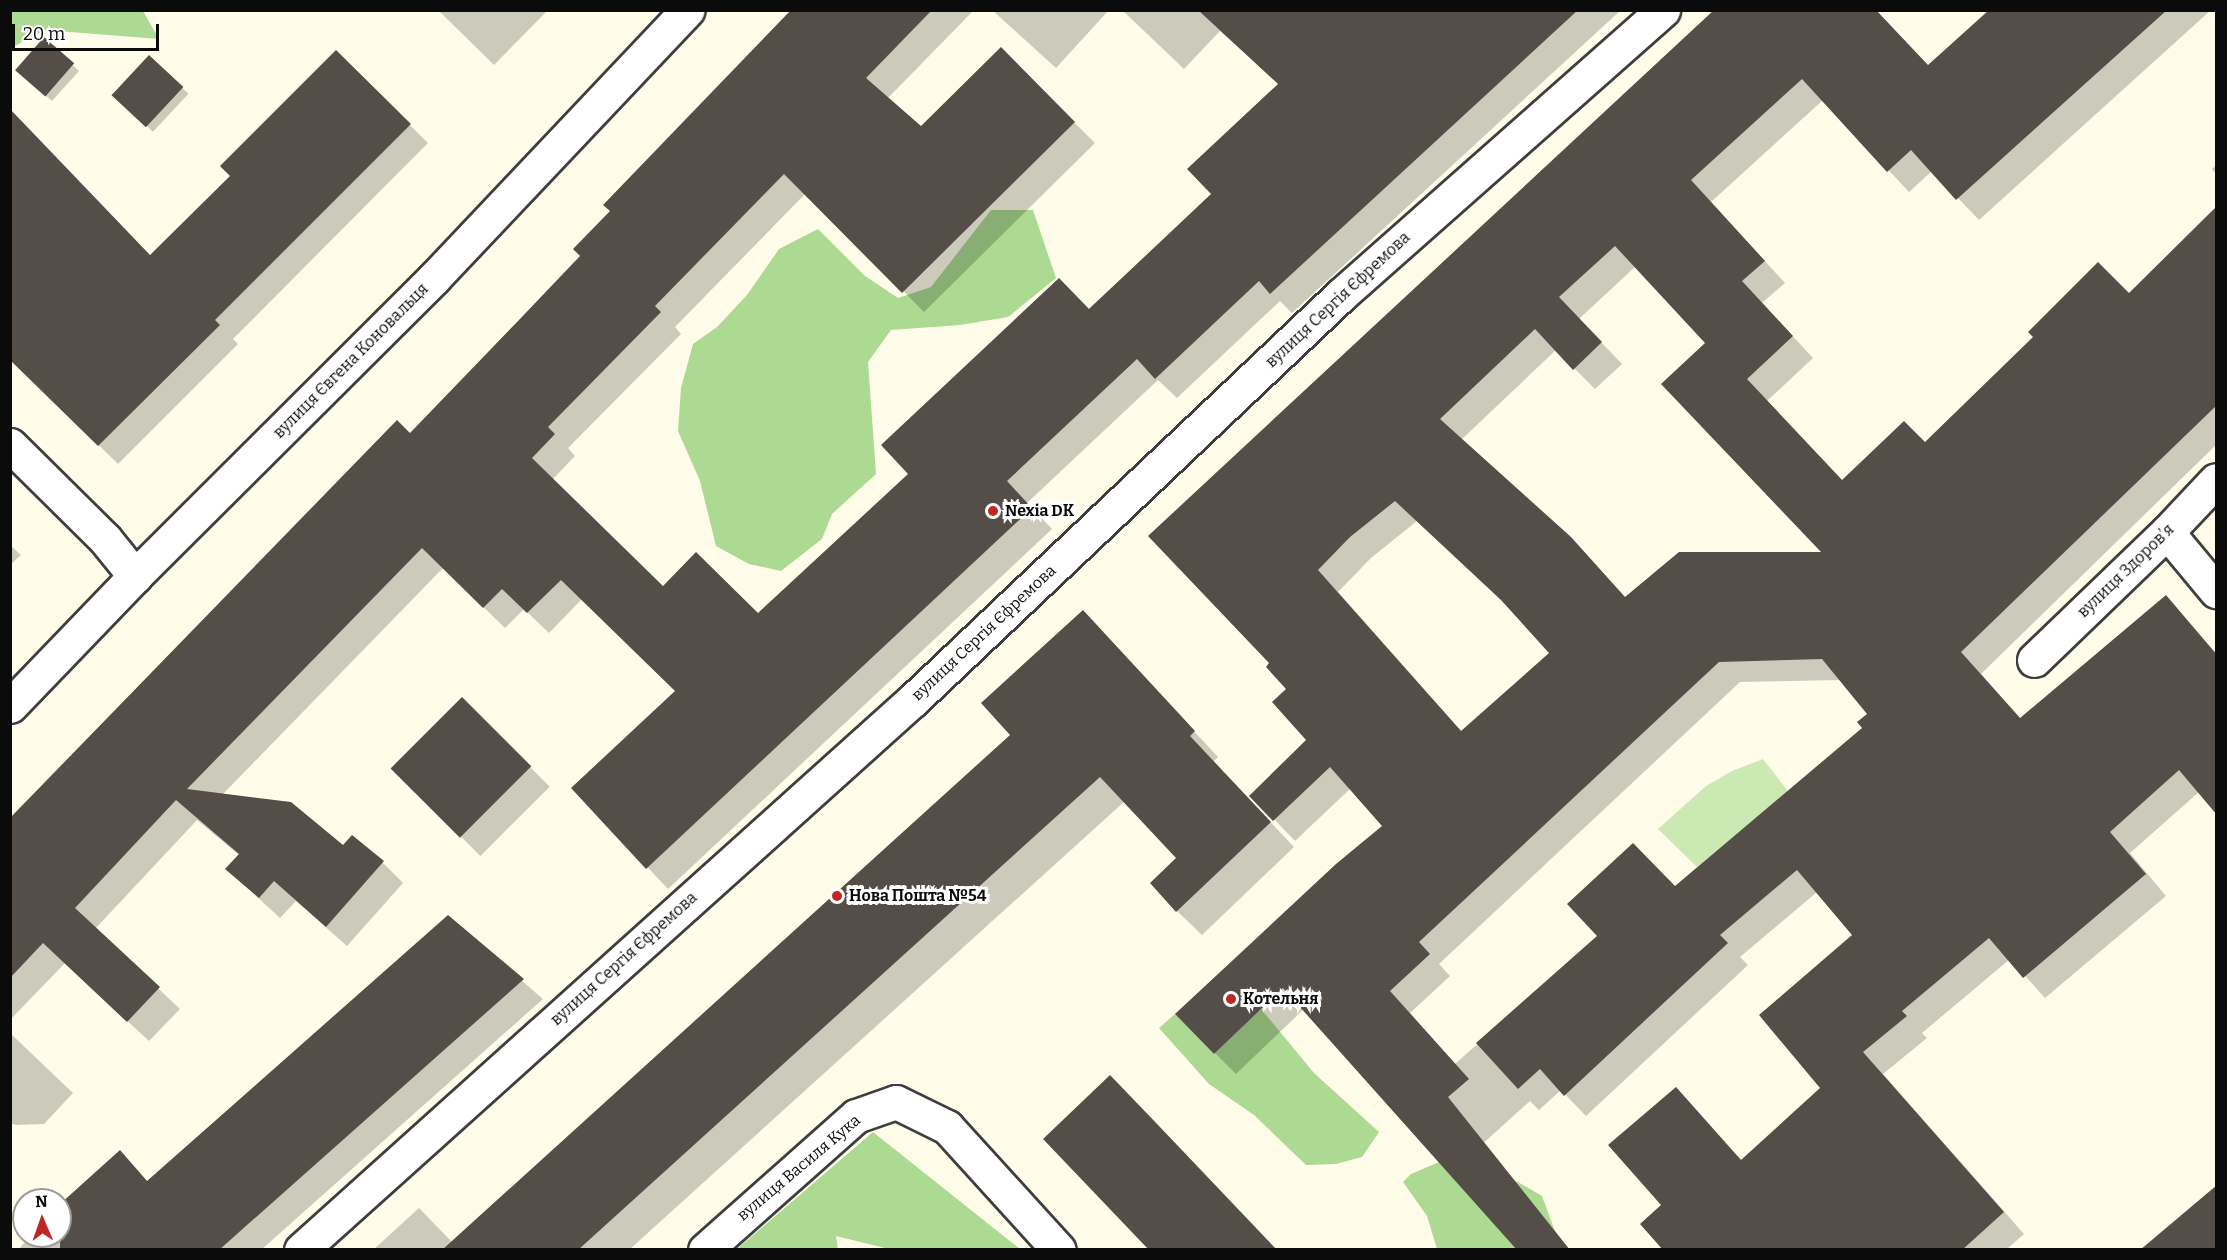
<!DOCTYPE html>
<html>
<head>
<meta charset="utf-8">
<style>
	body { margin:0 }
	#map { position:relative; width:2227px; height:1260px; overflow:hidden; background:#fffdea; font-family:Bitter,serif }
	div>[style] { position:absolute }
	.green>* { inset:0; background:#cae9b3 }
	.forest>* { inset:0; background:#acda92 }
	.shadow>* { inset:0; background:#0003; transform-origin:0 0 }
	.building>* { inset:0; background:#544d48; transform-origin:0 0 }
	.roads { filter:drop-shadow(2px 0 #3e3e3e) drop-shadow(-2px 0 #3e3e3e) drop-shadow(0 2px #3e3e3e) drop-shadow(0 -2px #3e3e3e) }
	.minor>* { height:33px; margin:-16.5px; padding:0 16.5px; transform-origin:16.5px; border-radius:16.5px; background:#fff }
	.dots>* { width:16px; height:16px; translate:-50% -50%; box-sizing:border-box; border:3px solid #fff; border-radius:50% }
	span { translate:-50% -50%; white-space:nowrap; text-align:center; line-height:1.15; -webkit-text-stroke:6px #fff; paint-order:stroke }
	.street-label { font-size:16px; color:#0b0b0b }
	.poi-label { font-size:16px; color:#0b0b0b; font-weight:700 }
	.left { translate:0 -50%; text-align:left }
	.frame { position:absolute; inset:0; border:12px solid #0b0b0b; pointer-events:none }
	.north { position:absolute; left:12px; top:1188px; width:60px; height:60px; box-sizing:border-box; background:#fff; border:2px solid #9d9d9d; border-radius:50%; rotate:358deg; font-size:16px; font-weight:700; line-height:24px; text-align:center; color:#0b0b0b }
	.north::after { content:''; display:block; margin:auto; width:21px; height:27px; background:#bd2822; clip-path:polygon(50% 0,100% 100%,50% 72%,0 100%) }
	.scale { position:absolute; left:12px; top:24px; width:147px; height:27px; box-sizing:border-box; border:3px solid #0b0b0b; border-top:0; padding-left:8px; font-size:18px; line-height:21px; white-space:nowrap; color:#0b0b0b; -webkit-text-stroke:4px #fff; paint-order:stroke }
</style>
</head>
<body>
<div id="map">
	<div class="green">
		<i style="clip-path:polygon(1763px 759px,1788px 791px,1697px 867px,1658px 829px,1706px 786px,1732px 771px)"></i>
	</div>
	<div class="forest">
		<i style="clip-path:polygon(11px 10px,143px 11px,159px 39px,45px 30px,11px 48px)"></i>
		<i style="clip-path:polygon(991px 210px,1033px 210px,1056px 278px,1008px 317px,960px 325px,891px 330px,868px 362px,876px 474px,832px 514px,822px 539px,781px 571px,749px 564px,716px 546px,700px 481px,678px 431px,681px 388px,693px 344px,717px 327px,747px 295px,779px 249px,818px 229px,865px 276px,898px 298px,931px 287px)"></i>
		<i style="clip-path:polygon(1261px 1009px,1314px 1073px,1379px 1132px,1362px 1157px,1336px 1164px,1306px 1165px,1254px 1115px,1209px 1084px,1159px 1028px,1175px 1014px,1214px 1054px)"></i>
		<i style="clip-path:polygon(873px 1132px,1020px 1249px,889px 1249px,836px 1236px,838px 1249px,737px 1249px)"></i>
		<i style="clip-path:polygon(1453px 1156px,1492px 1167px,1542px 1196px,1556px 1234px,1548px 1249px,1437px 1249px,1427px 1216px,1403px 1182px,1411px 1174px)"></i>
	</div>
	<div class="shadow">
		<i style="clip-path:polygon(438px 10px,548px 10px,494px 65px)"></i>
		<i style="clip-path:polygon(792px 10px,974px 10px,887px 99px,921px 128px,1001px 50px,1095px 143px,924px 312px,806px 193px,675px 327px,681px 334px,568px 448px,575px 456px,552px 480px,663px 588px,758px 615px,1213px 194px,1280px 85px,1345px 10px,1621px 10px,1292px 313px,1280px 301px,1177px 398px,1158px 380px,1027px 503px,1052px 529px,668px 889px,573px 788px,677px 691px,582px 599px,549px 633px,524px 609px,505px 628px,443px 568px,222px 795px,382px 862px,403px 883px,347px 946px,296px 901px,280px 918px,227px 869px,239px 855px,197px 820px,95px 929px,180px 1009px,149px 1041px,65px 963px,10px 1020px,10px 821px,410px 435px,581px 256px,612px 211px)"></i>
		<i style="clip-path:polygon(992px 10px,1109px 10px,1056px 68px)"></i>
		<i style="clip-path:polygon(1122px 10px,1288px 10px,1246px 54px,1220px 31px,1184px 69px)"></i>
		<i style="clip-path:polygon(evenodd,1716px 10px,1929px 67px,1990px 10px,2211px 10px,1979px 220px,1932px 171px,1909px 192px,1823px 100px,1711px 202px,1785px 283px,1762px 303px,1813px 358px,1767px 401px,1843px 481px,1925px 444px,2129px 295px,2216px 209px,2216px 445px,1981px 674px,2021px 719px,2166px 597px,2216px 653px,2216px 812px,2199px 792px,2130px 853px,2166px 896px,2045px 998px,2010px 959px,1922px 1033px,1927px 1038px,1883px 1074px,2024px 1234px,2006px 1250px,1665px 1250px,1663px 1205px,1676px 1089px,1742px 1161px,1822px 1089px,1854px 936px,1817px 892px,1740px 957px,1748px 965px,1586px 1116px,1561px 1090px,1539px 1110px,1530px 1101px,1478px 1148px,1304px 1009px,1236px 1074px,1215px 1053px,1384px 826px,1351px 788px,1295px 841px,1274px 819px,1308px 740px,1288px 689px,1271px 663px,1150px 536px,1716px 10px,1636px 266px,1707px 343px,1825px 553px,1626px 598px,1461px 440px,1556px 350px,1595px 389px,1622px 364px,1579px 319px,1636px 266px,1716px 10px,1417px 521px,1510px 608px,1551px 653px,1462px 732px,1338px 592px,1371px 558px,1417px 521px,1716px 10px,1841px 680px,1869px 714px,1864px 728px,1675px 888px,1599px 936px,1455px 1064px,1410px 1013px,1450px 976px,1439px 964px,1740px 682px,1841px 680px)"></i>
		<i style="clip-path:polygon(44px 39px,79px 71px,52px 101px,22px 75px)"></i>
		<i style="clip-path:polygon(336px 52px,428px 143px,233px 339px,238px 344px,118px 464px,10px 358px,151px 257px,232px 176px)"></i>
		<i style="left:149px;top:57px;width:54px;height:52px;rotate:43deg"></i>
		<i style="clip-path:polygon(2216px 165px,2216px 174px,2212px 169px)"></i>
		<i style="clip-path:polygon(10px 545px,21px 555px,10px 565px)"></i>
		<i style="clip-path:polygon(1083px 612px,1218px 757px,1213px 762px,1294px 847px,1202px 935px,1177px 911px,1178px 858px,1125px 801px,629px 1250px,373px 1250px,419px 1208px,452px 1242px,1012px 735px)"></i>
		<i style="left:462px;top:699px;width:124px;height:98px;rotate:45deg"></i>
		<i style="clip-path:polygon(448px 917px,543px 999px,261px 1250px,18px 1250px,30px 1236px,60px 1236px,60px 1206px,120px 1152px,148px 1182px)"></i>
		<i style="clip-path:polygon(10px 1033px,73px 1093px,44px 1124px,16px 1125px,10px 1123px)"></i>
	</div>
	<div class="building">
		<i style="clip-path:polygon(791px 10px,932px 10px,866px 78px,921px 126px,1001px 47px,1075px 122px,902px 293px,784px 174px,655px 306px,661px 312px,548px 427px,555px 434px,532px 458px,663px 586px,696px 552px,758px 613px,908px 474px,881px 445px,1059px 278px,1089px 309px,1211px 194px,1187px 169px,1278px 84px,1198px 10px,1578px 10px,1270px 294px,1259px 281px,1155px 379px,1137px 359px,1007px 481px,1032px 508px,646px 869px,571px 788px,675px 691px,561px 580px,527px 613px,502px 589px,483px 608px,422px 548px,187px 789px,291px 802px,343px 845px,352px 835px,384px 861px,326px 927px,274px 881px,259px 898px,225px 869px,239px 854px,176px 800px,75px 908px,160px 987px,127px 1022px,43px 943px,10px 978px,10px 818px,397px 420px,410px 433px,518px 321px,580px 256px,573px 249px,610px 211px,603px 205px)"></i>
		<i style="clip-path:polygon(evenodd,1714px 10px,1876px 10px,1928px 65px,1989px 10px,2167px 10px,1956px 200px,1911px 150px,1887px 172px,1802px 79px,1691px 180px,1765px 261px,1742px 281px,1793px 336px,1747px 379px,1842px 480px,1904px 421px,1925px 442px,2033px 337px,2028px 332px,2098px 262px,2129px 293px,2217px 206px,2217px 405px,1961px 652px,2020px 718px,2166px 595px,2217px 655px,2217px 815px,2179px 770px,2110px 832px,2146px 874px,2023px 978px,1989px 938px,1902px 1011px,1907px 1016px,1863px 1052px,2004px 1212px,1962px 1250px,1663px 1250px,1640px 1224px,1661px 1205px,1608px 1145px,1676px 1087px,1741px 1160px,1820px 1088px,1759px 1015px,1852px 935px,1797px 870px,1720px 935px,1728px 943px,1564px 1096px,1540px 1069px,1518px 1089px,1476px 1043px,1597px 936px,1567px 904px,1633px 843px,1675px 886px,1862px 728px,1857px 722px,1867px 714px,1822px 659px,1719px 662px,1419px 942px,1430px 954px,1390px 991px,1469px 1079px,1448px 1097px,1570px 1250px,1517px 1250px,1283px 988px,1214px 1054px,1175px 1014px,1336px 864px,1382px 826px,1330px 767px,1273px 821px,1249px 796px,1306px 740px,1272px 702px,1286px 689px,1266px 667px,1269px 663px,1148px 536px,1714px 10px,1615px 246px,1705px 343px,1661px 384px,1821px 552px,1679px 552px,1625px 597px,1571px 537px,1440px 419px,1535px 329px,1573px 370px,1602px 342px,1559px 297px,1615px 246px,1714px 10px,1395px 501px,1501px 600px,1549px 653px,1461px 731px,1318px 570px,1350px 537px,1395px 501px)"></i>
		<i style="left:44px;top:37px;width:40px;height:44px;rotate:41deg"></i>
		<i style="clip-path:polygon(336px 50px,411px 124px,215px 320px,220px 325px,98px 446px,10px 360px,10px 109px,150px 255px,230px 176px,220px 166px)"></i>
		<i style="left:149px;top:55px;width:47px;height:55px;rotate:43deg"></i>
		<i style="clip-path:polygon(1083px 610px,1195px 731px,1190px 736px,1271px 822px,1176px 912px,1150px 883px,1176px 858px,1100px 777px,578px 1250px,442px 1250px,1010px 735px,981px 703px)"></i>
		<i style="left:462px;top:697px;width:98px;height:101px;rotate:45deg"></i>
		<i style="clip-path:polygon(448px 915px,524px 979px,219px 1250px,60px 1250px,60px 1204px,120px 1150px,147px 1181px)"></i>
		<i style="clip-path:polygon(1110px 1075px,1159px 1126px,1277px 1250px,1149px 1250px,1043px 1139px)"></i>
		<i style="clip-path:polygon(2217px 1185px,2217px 1250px,2140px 1250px)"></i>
	</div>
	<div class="roads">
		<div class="minor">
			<i style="left:10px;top:445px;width:134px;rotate:44.7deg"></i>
			<i style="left:105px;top:539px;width:48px;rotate:51deg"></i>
			<i style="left:2167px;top:532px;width:77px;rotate:50.3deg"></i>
			<i style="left:2034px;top:660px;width:185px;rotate:-43.9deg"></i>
			<i style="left:2167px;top:532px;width:71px;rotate:-46.7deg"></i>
			<i style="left:10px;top:706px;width:180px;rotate:-46.1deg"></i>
			<i style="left:135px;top:576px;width:422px;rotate:-44.9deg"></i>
			<i style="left:434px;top:278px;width:369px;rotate:-46.6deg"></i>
			<i style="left:301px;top:1250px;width:823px;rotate:-41.95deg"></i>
			<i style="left:913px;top:700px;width:589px;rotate:-43.42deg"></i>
			<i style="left:1341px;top:295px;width:430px;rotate:-41.5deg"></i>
			<i style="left:705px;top:1250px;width:202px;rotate:-41.6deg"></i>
			<i style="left:856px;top:1116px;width:42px;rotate:-19.3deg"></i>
			<i style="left:896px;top:1102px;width:57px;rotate:26.1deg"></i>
			<i style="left:947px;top:1127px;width:166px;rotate:47.7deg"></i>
		</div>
	</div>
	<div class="dots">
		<i style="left:993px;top:511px;background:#bd2822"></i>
		<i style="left:837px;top:896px;background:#bd2822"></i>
		<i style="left:1231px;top:999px;background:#bd2822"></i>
	</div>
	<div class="street-label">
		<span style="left:1338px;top:300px;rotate:-43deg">вулиця Сергія Єфремова</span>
		<span style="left:351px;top:361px;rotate:-45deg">вулиця Євгена Коновальця</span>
		<span style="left:2126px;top:571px;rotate:-44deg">вулиця Здоровʼя</span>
		<span style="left:984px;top:633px;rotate:-43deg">вулиця Сергія Єфремова</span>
		<span style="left:624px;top:959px;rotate:-42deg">вулиця Сергія Єфремова</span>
		<span style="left:799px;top:1168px;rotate:-40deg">вулиця Василя Кука</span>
	</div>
	<div class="poi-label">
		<span class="left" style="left:1005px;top:511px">Nexia DK</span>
		<span class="left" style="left:849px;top:896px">Нова Пошта №54</span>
		<span class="left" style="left:1243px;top:999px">Котельня</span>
	</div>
	<div class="frame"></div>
	<div class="north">N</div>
	<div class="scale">20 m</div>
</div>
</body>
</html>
